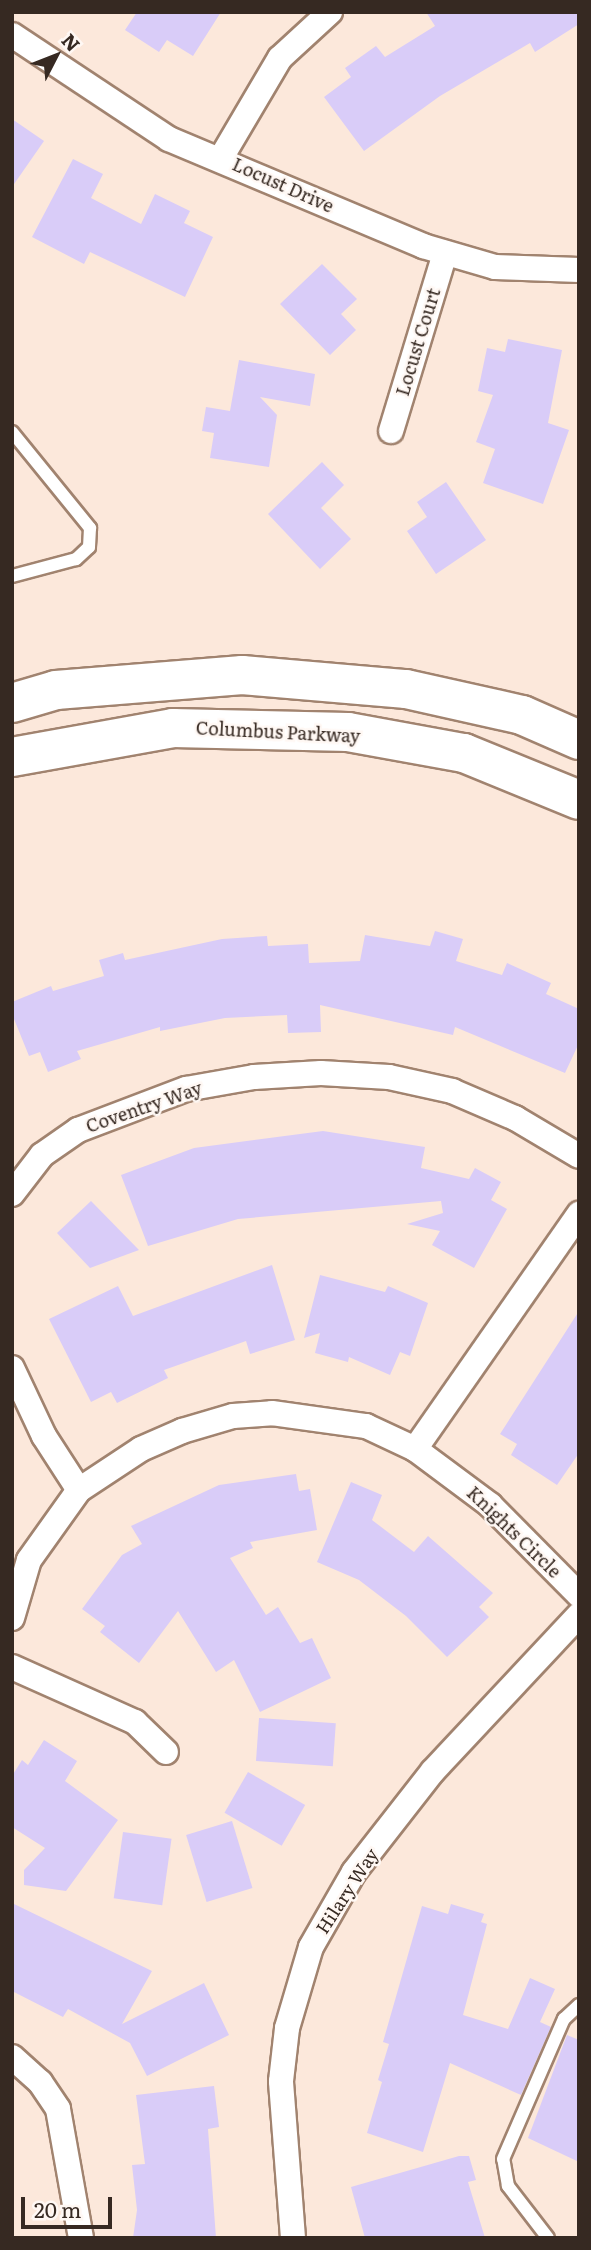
<!DOCTYPE html>
<html>
<head>
<meta charset="utf-8">
<style>
	body { margin:0 }
	#map { position:relative; width:591px; height:2250px; overflow:hidden; background:#fce8db; font-family:Literata,serif }
	div>[style] { position:absolute }
	.building>* { inset:0; background:#d9ccf8; transform-origin:0 0 }
	.roads { filter:drop-shadow(2px 0 #a1836f) drop-shadow(-2px 0 #a1836f) drop-shadow(0 2px #a1836f) drop-shadow(0 -2px #a1836f) }
	.service>* { height:12px; margin:-6px; padding:0 6px; transform-origin:6px; border-radius:6px; background:#fff }
	.minor>* { height:24px; margin:-12px; padding:0 12px; transform-origin:12px; border-radius:12px; background:#fff }
	.primary>* { height:38px; margin:-19px; padding:0 19px; transform-origin:19px; border-radius:19px; background:#fff }
	span { translate:-50% -50%; white-space:nowrap; text-align:center; line-height:1.15; -webkit-text-stroke:5px #fff8f4; paint-order:stroke }
	.street-label { font-size:18px; color:#362922 }
	.frame { position:absolute; inset:0; border:14px solid #362922; pointer-events:none }
	.north { position:absolute; left:21px; top:21px; width:70px; height:70px; -webkit-text-stroke:5px #fff8f4; paint-order:stroke; rotate:48deg; font-size:19px; font-weight:700; line-height:28px; text-align:center; color:#362922 }
	.north::after { content:''; display:block; margin:auto; width:24px; height:32px; background:#362922; clip-path:polygon(50% 0,100% 100%,50% 72%,0 100%) }
	.scale { position:absolute; left:21px; top:2197px; width:91px; height:32px; box-sizing:border-box; border:4px solid #362922; border-top:0; padding-left:9px; font-size:21px; line-height:24px; white-space:nowrap; color:#362922; -webkit-text-stroke:5px #fff8f4; paint-order:stroke }
</style>
</head>
<body>
<div id="map">
	<div class="building">
		<i style="clip-path:polygon(137px 12px,221px 12px,193px 56px,167px 40px,159px 52px,125px 30px)"></i>
		<i style="clip-path:polygon(426px 12px,579px 12px,579px 24px,535px 52px,530px 43px,440px 96px,364px 151px,324px 97px,351px 77px,345px 68px,376px 46px,385px 57px,435px 26px)"></i>
		<i style="clip-path:polygon(12px 119px,44px 141px,12px 187px)"></i>
		<i style="clip-path:polygon(73px 159px,103px 174px,91px 198px,141px 224px,155px 194px,190px 211px,184px 223px,213px 237px,185px 297px,90px 252px,84px 264px,32px 237px)"></i>
		<i style="clip-path:polygon(322px 264px,357px 299px,341px 314px,356px 330px,330px 355px,280px 304px)"></i>
		<i style="clip-path:polygon(508px 339px,562px 350px,548px 423px,569px 430px,543px 504px,483px 483px,495px 449px,476px 442px,493px 395px,478px 391px,487px 348px,505px 352px)"></i>
		<i style="clip-path:polygon(239px 360px,315px 374px,310px 406px,260px 397px,277px 415px,269px 467px,210px 458px,214px 433px,202px 431px,206px 407px,230px 411px)"></i>
		<i style="clip-path:polygon(322px 462px,344px 485px,321px 508px,351px 539px,320px 569px,268px 514px)"></i>
		<i style="clip-path:polygon(446px 482px,486px 540px,436px 574px,407px 531px,427px 517px,417px 502px)"></i>
		<i style="clip-path:polygon(435px 931px,463px 939px,456px 961px,502px 975px,507px 963px,551px 983px,546px 994px,579px 1009px,579px 1043px,565px 1073px,455px 1027px,453px 1035px,320px 1005px,321px 1032px,288px 1033px,287px 1015px,225px 1018px,160px 1031px,160px 1027px,77px 1051px,81px 1059px,48px 1072px,40px 1052px,29px 1056px,12px 1014px,12px 1002px,51px 986px,53px 991px,104px 976px,99px 960px,123px 953px,125px 960px,222px 939px,267px 936px,268px 946px,308px 944px,309px 963px,360px 961px,365px 935px,430px 946px)"></i>
		<i style="clip-path:polygon(323px 1131px,425px 1147px,421px 1168px,469px 1179px,475px 1168px,501px 1182px,491px 1200px,507px 1209px,474px 1268px,432px 1245px,440px 1231px,407px 1224px,443px 1213px,441px 1201px,238px 1219px,148px 1246px,121px 1175px,194px 1148px)"></i>
		<i style="clip-path:polygon(91px 1201px,139px 1250px,90px 1268px,57px 1233px)"></i>
		<i style="clip-path:polygon(272px 1265px,295px 1340px,250px 1354px,246px 1341px,164px 1370px,168px 1378px,117px 1403px,111px 1392px,91px 1402px,49px 1319px,118px 1286px,133px 1316px)"></i>
		<i style="clip-path:polygon(320px 1275px,385px 1292px,388px 1286px,428px 1303px,410px 1356px,400px 1352px,390px 1375px,349px 1357px,348px 1362px,315px 1353px,320px 1333px,304px 1338px)"></i>
		<i style="clip-path:polygon(579px 1311px,579px 1453px,557px 1485px,511px 1455px,517px 1444px,500px 1434px)"></i>
		<i style="clip-path:polygon(296px 1474px,299px 1491px,310px 1489px,317px 1530px,250px 1542px,253px 1548px,230px 1558px,266px 1615px,278px 1607px,300px 1643px,312px 1638px,331px 1678px,260px 1712px,234px 1660px,216px 1672px,178px 1611px,139px 1663px,100px 1632px,105px 1626px,82px 1609px,122px 1555px,142px 1544px,131px 1526px,219px 1485px)"></i>
		<i style="clip-path:polygon(351px 1482px,382px 1495px,372px 1520px,414px 1552px,428px 1536px,493px 1593px,479px 1607px,489px 1617px,447px 1657px,406px 1616px,359px 1580px,317px 1562px)"></i>
		<i style="left:259px;top:1718px;width:77px;height:43px;rotate:4deg"></i>
		<i style="clip-path:polygon(44px 1740px,77px 1761px,65px 1781px,118px 1820px,66px 1891px,24px 1885px,24px 1870px,45px 1848px,12px 1827px,12px 1776px,22px 1760px,28px 1765px)"></i>
		<i style="left:248px;top:1772px;width:66px;height:47px;rotate:30deg"></i>
		<i style="left:232px;top:1821px;width:70px;height:48px;rotate:73deg"></i>
		<i style="left:123px;top:1832px;width:49px;height:67px;rotate:8deg"></i>
		<i style="clip-path:polygon(12px 1903px,152px 1971px,122px 2024px,204px 1983px,229px 2035px,147px 2076px,130px 2043px,68px 2009px,63px 2017px,12px 1991px)"></i>
		<i style="clip-path:polygon(451px 1904px,484px 1914px,481px 1922px,487px 1924px,463px 2015px,508px 2029px,530px 1978px,555px 1989px,540px 2022px,551px 2027px,521px 2095px,450px 2063px,423px 2152px,367px 2133px,382px 2082px,378px 2080px,389px 2044px,383px 2042px,422px 1906px,448px 1914px)"></i>
		<i style="clip-path:polygon(567px 2035px,579px 2040px,579px 2162px,528px 2138px)"></i>
		<i style="clip-path:polygon(214px 2086px,219px 2127px,208px 2129px,216px 2238px,133px 2238px,137px 2210px,132px 2165px,145px 2164px,136px 2095px)"></i>
		<i style="clip-path:polygon(459px 2156px,469px 2156px,476px 2180px,468px 2182px,485px 2238px,365px 2238px,351px 2187px)"></i>
	</div>
	<div class="roads">
		<div class="service">
			<i style="left:12px;top:432px;width:124px;rotate:50.9deg"></i>
			<i style="left:90px;top:528px;width:19px;rotate:93deg"></i>
			<i style="left:89px;top:547px;width:18px;rotate:137deg"></i>
			<i style="left:76px;top:559px;width:66px;rotate:165.1deg"></i>
			<i style="left:548px;top:2238px;width:66px;rotate:-127.6deg"></i>
			<i style="left:508px;top:2186px;width:27px;rotate:-100deg"></i>
			<i style="left:503px;top:2159px;width:153px;rotate:-66.5deg"></i>
			<i style="left:564px;top:2019px;width:21px;rotate:-43deg"></i>
		</div>
		<div class="minor">
			<i style="left:12px;top:35px;width:188px;rotate:33.5deg"></i>
			<i style="left:169px;top:139px;width:276px;rotate:22.8deg"></i>
			<i style="left:423px;top:246px;width:75px;rotate:16.3deg"></i>
			<i style="left:495px;top:267px;width:84px;rotate:2deg"></i>
			<i style="left:221px;top:158px;width:116px;rotate:-59.5deg"></i>
			<i style="left:280px;top:58px;width:68px;rotate:-42.6deg"></i>
			<i style="left:391px;top:431px;width:186px;rotate:-73.1deg"></i>
			<i style="left:12px;top:1194px;width:49px;rotate:-52.4deg"></i>
			<i style="left:42px;top:1155px;width:44px;rotate:-34.8deg"></i>
			<i style="left:78px;top:1130px;width:116px;rotate:-20.8deg"></i>
			<i style="left:186px;top:1089px;width:69px;rotate:-10deg"></i>
			<i style="left:254px;top:1077px;width:67px;rotate:-3.4deg"></i>
			<i style="left:321px;top:1073px;width:68px;rotate:3.4deg"></i>
			<i style="left:389px;top:1077px;width:65px;rotate:12.5deg"></i>
			<i style="left:452px;top:1091px;width:69px;rotate:23.2deg"></i>
			<i style="left:515px;top:1118px;width:74px;rotate:30.7deg"></i>
			<i style="left:12px;top:1368px;width:75px;rotate:64.8deg"></i>
			<i style="left:44px;top:1436px;width:64px;rotate:57.1deg"></i>
			<i style="left:415px;top:1449px;width:287px;rotate:-55.1deg"></i>
			<i style="left:12px;top:1618px;width:60px;rotate:-73.7deg"></i>
			<i style="left:29px;top:1560px;width:86px;rotate:-54.5deg"></i>
			<i style="left:79px;top:1490px;width:74px;rotate:-33.5deg"></i>
			<i style="left:141px;top:1449px;width:45px;rotate:-23.7deg"></i>
			<i style="left:182px;top:1431px;width:53px;rotate:-16.4deg"></i>
			<i style="left:233px;top:1416px;width:39px;rotate:-4deg"></i>
			<i style="left:272px;top:1413px;width:95px;rotate:7.9deg"></i>
			<i style="left:366px;top:1426px;width:54px;rotate:25.1deg"></i>
			<i style="left:415px;top:1449px;width:94px;rotate:36.7deg"></i>
			<i style="left:490px;top:1505px;width:127px;rotate:45.3deg"></i>
			<i style="left:12px;top:1667px;width:135px;rotate:24.1deg"></i>
			<i style="left:135px;top:1722px;width:43px;rotate:44.1deg"></i>
			<i style="left:12px;top:2057px;width:38px;rotate:42deg"></i>
			<i style="left:40px;top:2082px;width:32px;rotate:56deg"></i>
			<i style="left:58px;top:2109px;width:131px;rotate:79.9deg"></i>
			<i style="left:293px;top:2238px;width:157px;rotate:-94.4deg"></i>
			<i style="left:281px;top:2081px;width:53px;rotate:-83.5deg"></i>
			<i style="left:287px;top:2028px;width:84px;rotate:-73.5deg"></i>
			<i style="left:311px;top:1947px;width:86px;rotate:-60.2deg"></i>
			<i style="left:354px;top:1872px;width:128px;rotate:-52deg"></i>
			<i style="left:433px;top:1771px;width:214px;rotate:-46.9deg"></i>
		</div>
		<div class="primary">
			<i style="left:12px;top:703px;width:46px;rotate:-16.5deg"></i>
			<i style="left:56px;top:690px;width:187px;rotate:-4.6deg"></i>
			<i style="left:242px;top:675px;width:165px;rotate:4.9deg"></i>
			<i style="left:406px;top:689px;width:119px;rotate:12.6deg"></i>
			<i style="left:522px;top:715px;width:62px;rotate:23.7deg"></i>
			<i style="left:12px;top:757px;width:164px;rotate:-10.2deg"></i>
			<i style="left:173px;top:728px;width:175px;rotate:1.3deg"></i>
			<i style="left:348px;top:732px;width:118px;rotate:10.3deg"></i>
			<i style="left:464px;top:753px;width:124px;rotate:22.2deg"></i>
		</div>
	</div>
	<div class="street-label">
		<span style="left:283px;top:185px;rotate:24deg">Locust Drive</span>
		<span style="left:418px;top:342px;rotate:-73deg">Locust Court</span>
		<span style="left:278px;top:732px;rotate:3deg">Columbus Parkway</span>
		<span style="left:144px;top:1107px;rotate:-19deg">Coventry Way</span>
		<span style="left:514px;top:1532px;rotate:44deg">Knights Circle</span>
		<span style="left:347px;top:1891px;rotate:-57deg">Hilary Way</span>
	</div>
	<div class="frame"></div>
	<div class="north">N</div>
	<div class="scale">20 m</div>
</div>
</body>
</html>
